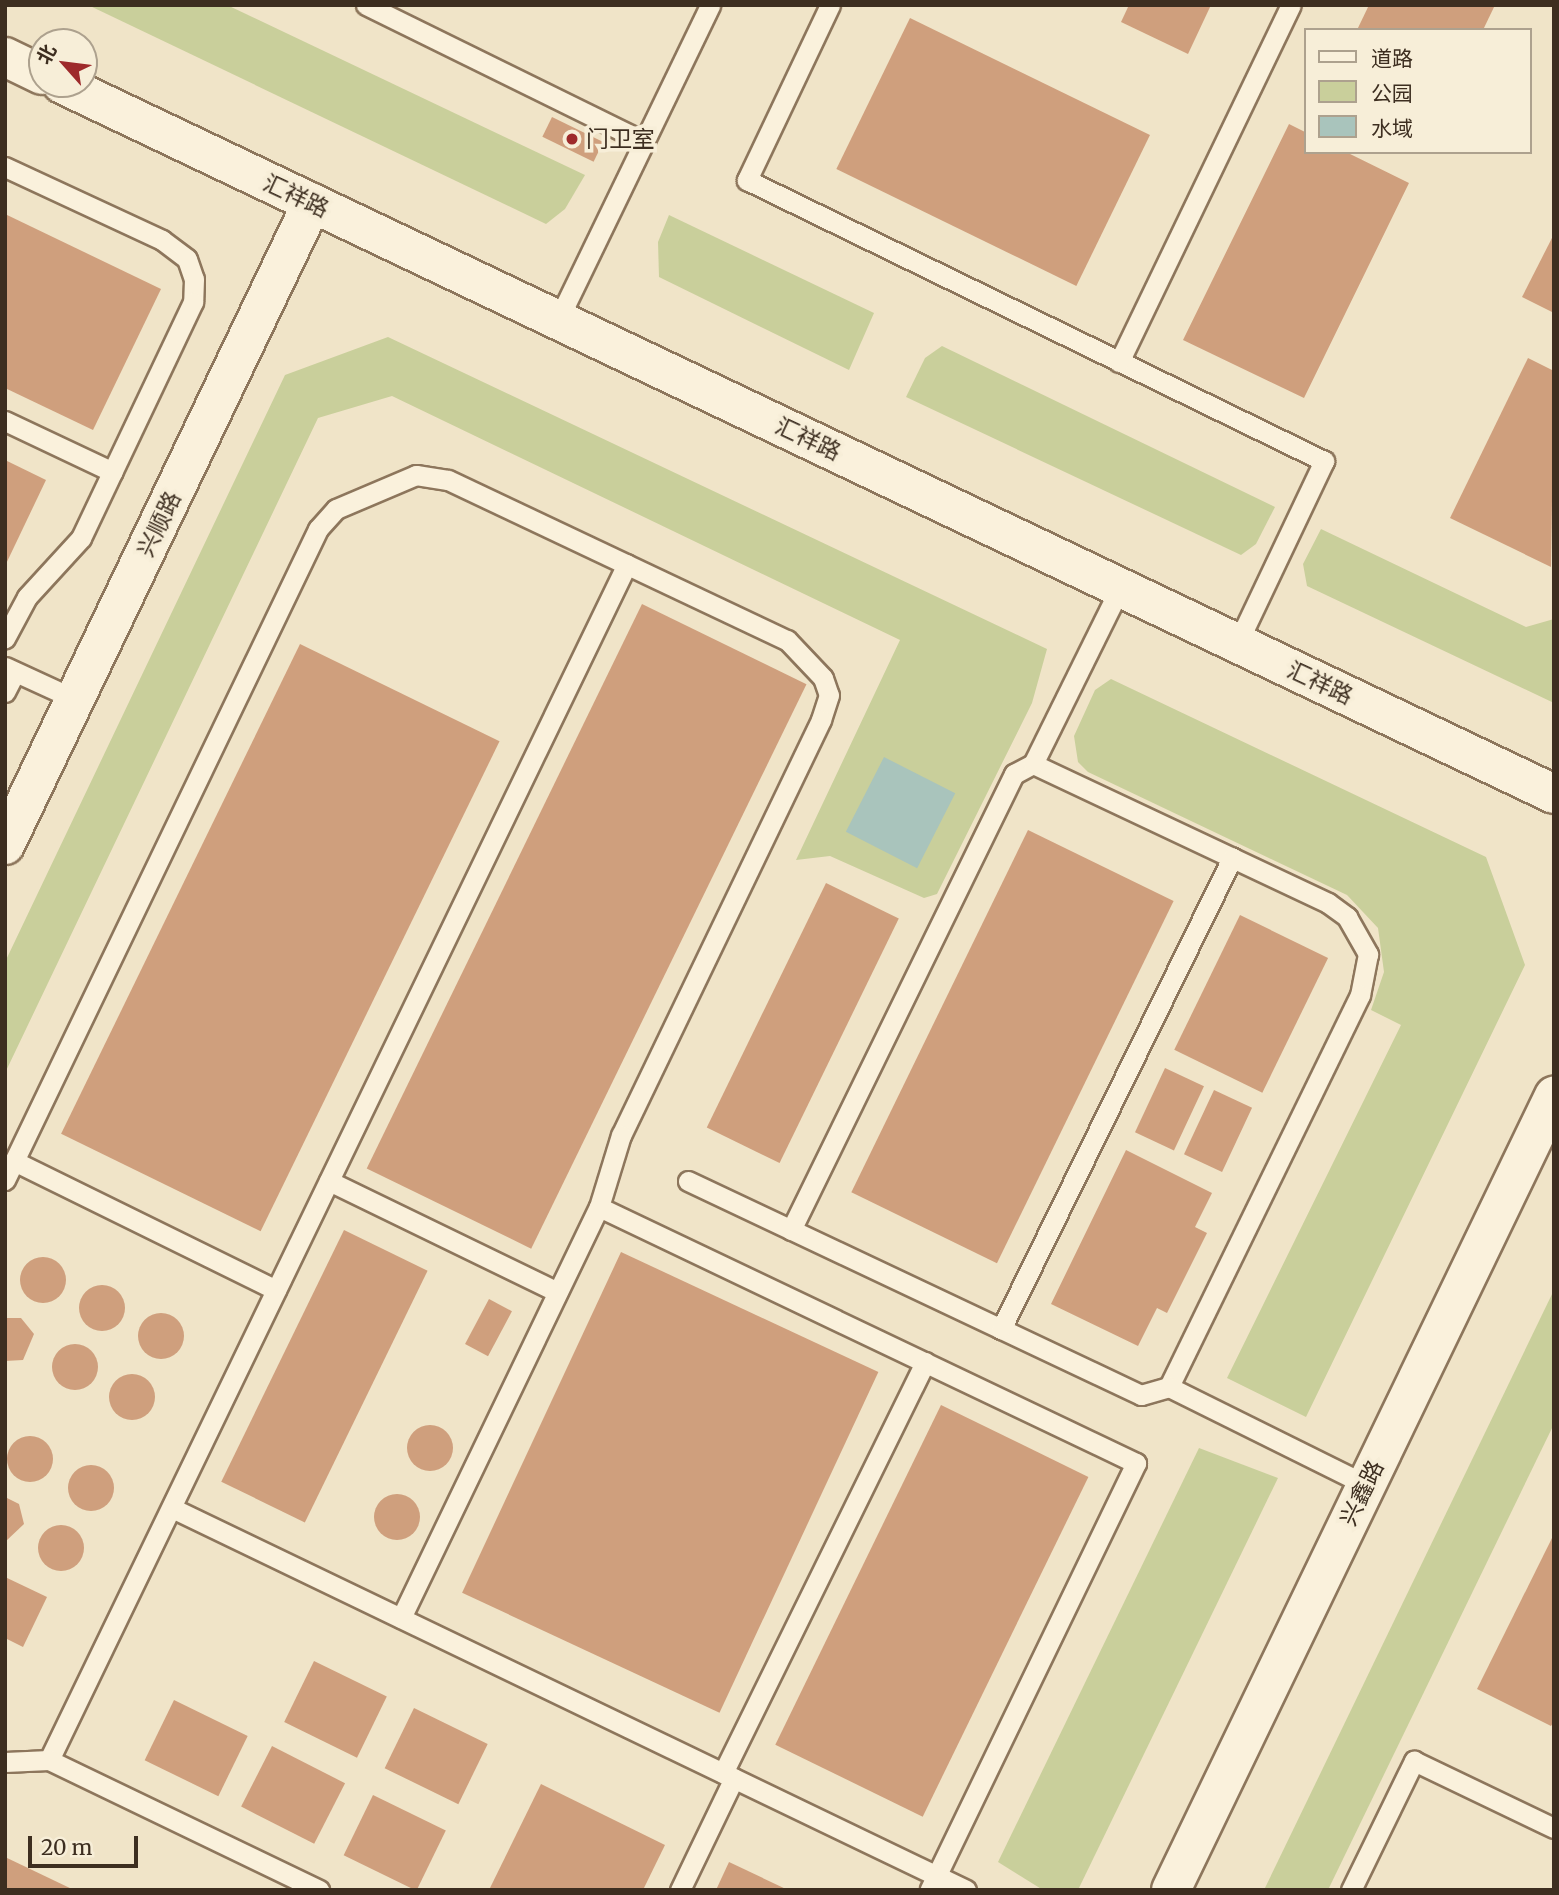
<!DOCTYPE html>
<html>
<head>
<meta charset="utf-8">
<style>
	body { margin:0 }
	#map { position:relative; width:1559px; height:1895px; overflow:hidden; background:#f0e4c8; font-family:Merriweather,"Noto Sans SC",serif }
	div>[style] { position:absolute }
	.green>* { inset:0; background:#c9cf9b }
	.water>* { inset:0; background:#a9c4bc; transform-origin:0 0 }
	.building>* { inset:0; background:#cf9f7d; transform-origin:0 0 }
	.round { border-radius:50% }
	.roads { filter:drop-shadow(2px 0 #8d765c) drop-shadow(-2px 0 #8d765c) drop-shadow(0 2px #8d765c) drop-shadow(0 -2px #8d765c) }
	.service>* { height:19px; margin:-9.5px; padding:0 9.5px; transform-origin:9.5px; border-radius:9.5px; background:#faf1dc }
	.tertiary>* { height:38px; margin:-19px; padding:0 19px; transform-origin:19px; border-radius:19px; background:#faf1dc }
	.secondary>* { height:38px; margin:-19px; padding:0 19px; transform-origin:19px; border-radius:19px; background:#faf1dc }
	.dots>* { width:19px; height:19px; translate:-50% -50%; box-sizing:border-box; border:4px solid #f7eed8; border-radius:50% }
	span { translate:-50% -50%; white-space:nowrap; text-align:center; line-height:1.15; -webkit-text-stroke:7px #f7eed8; paint-order:stroke }
	.poi-label { font-size:23px; color:#3d2e20 }
	.left { translate:0 -50%; text-align:left }
	.street-label { font-size:23px; color:#3d2e20 }
	.frame { position:absolute; inset:0; border:7px solid #3d2e20; pointer-events:none }
	.legend { position:absolute; left:1304px; top:28px; width:228px; height:126px; box-sizing:border-box; background:#f7eed8; border:2px solid #ada18e; margin:0; padding:9px 12px; list-style:none; font-size:21px; color:#3d2e20 }
	.legend li { display:flex; align-items:center; gap:14px; height:35px }
	.legend b { width:35px; border:2px solid #ada18e }
	.north { position:absolute; left:28px; top:28px; width:70px; height:70px; box-sizing:border-box; background:#f7eed8; border:2px solid #ada18e; border-radius:50%; rotate:298deg; font-size:19px; font-weight:700; line-height:28px; text-align:center; color:#3d2e20 }
	.north::after { content:''; display:block; margin:auto; width:24px; height:32px; background:#9e2a2b; clip-path:polygon(50% 0,100% 100%,50% 72%,0 100%) }
	.scale { position:absolute; left:28px; top:1836px; width:110px; height:32px; box-sizing:border-box; border:4px solid #3d2e20; border-top:0; padding-left:9px; font-size:21px; line-height:24px; white-space:nowrap; color:#3d2e20; -webkit-text-stroke:5px #f7eed8; paint-order:stroke }
</style>
</head>
<body>
<div id="map">
	<div class="green">
		<i style="clip-path:polygon(88px 5px,227px 5px,585px 175px,565px 209px,546px 224px)"></i>
		<i style="clip-path:polygon(669px 215px,874px 313px,849px 370px,659px 277px,658px 242px)"></i>
		<i style="clip-path:polygon(388px 337px,1047px 649px,1032px 703px,937px 894px,924px 898px,830px 856px,796px 860px,900px 640px,392px 396px,318px 418px,5px 1073px,5px 962px,285px 375px)"></i>
		<i style="clip-path:polygon(942px 346px,1275px 507px,1256px 544px,1241px 555px,906px 397px,925px 358px)"></i>
		<i style="clip-path:polygon(1321px 529px,1526px 627px,1554px 619px,1554px 703px,1307px 586px,1303px 564px)"></i>
		<i style="clip-path:polygon(1111px 679px,1486px 857px,1525px 965px,1306px 1417px,1227px 1378px,1401px 1025px,1371px 1010px,1384px 972px,1378px 928px,1347px 895px,1088px 772px,1078px 762px,1074px 736px,1095px 690px)"></i>
		<i style="clip-path:polygon(1554px 1290px,1554px 1424px,1328px 1890px,1264px 1890px)"></i>
		<i style="clip-path:polygon(1199px 1448px,1278px 1478px,1078px 1890px,1043px 1890px,998px 1862px)"></i>
	</div>
	<div class="water">
		<i style="left:884px;top:757px;width:80px;height:84px;rotate:27deg"></i>
	</div>
	<div class="building">
		<i style="clip-path:polygon(1129px 5px,1211px 5px,1188px 54px,1121px 22px)"></i>
		<i style="clip-path:polygon(1369px 5px,1495px 5px,1483px 30px,1357px 30px)"></i>
		<i style="left:910px;top:18px;width:267px;height:168px;rotate:26deg"></i>
		<i style="left:552px;top:117px;width:57px;height:22px;rotate:26deg"></i>
		<i style="clip-path:polygon(1289px 124px,1305px 132px,1305px 152px,1346px 152px,1409px 183px,1304px 398px,1183px 340px)"></i>
		<i style="clip-path:polygon(5px 214px,161px 289px,93px 430px,5px 388px)"></i>
		<i style="clip-path:polygon(1554px 234px,1554px 313px,1522px 297px)"></i>
		<i style="clip-path:polygon(1528px 358px,1554px 371px,1551px 567px,1450px 518px)"></i>
		<i style="clip-path:polygon(5px 460px,46px 480px,5px 566px)"></i>
		<i style="left:642px;top:604px;width:183px;height:628px;rotate:26deg"></i>
		<i style="left:300px;top:644px;width:222px;height:545px;rotate:26deg"></i>
		<i style="left:1028px;top:830px;width:162px;height:403px;rotate:26deg"></i>
		<i style="left:826px;top:883px;width:81px;height:272px;rotate:26deg"></i>
		<i style="left:1240px;top:915px;width:98px;height:150px;rotate:26deg"></i>
		<i style="left:1165px;top:1068px;width:43px;height:71px;rotate:25deg"></i>
		<i style="left:1214px;top:1090px;width:42px;height:71px;rotate:25deg"></i>
		<i style="clip-path:polygon(1126px 1150px,1212px 1193px,1195px 1227px,1207px 1233px,1167px 1313px,1157px 1308px,1138px 1346px,1051px 1304px)"></i>
		<i style="left:344px;top:1230px;width:93px;height:280px;rotate:26deg"></i>
		<i style="left:621px;top:1252px;width:284px;height:376px;rotate:25deg"></i>
		<i class="round" style="left:20px;top:1257px;width:46px;height:46px"></i>
		<i class="round" style="left:79px;top:1285px;width:46px;height:46px"></i>
		<i style="left:489px;top:1299px;width:26px;height:51px;rotate:28deg"></i>
		<i class="round" style="left:138px;top:1313px;width:46px;height:46px"></i>
		<i style="clip-path:polygon(5px 1318px,21px 1318px,34px 1334px,23px 1360px,5px 1361px)"></i>
		<i class="round" style="left:52px;top:1344px;width:46px;height:46px"></i>
		<i class="round" style="left:109px;top:1374px;width:46px;height:46px"></i>
		<i style="left:941px;top:1405px;width:164px;height:378px;rotate:26deg"></i>
		<i class="round" style="left:407px;top:1425px;width:46px;height:46px"></i>
		<i class="round" style="left:7px;top:1436px;width:46px;height:46px"></i>
		<i class="round" style="left:68px;top:1465px;width:46px;height:46px"></i>
		<i class="round" style="left:374px;top:1494px;width:46px;height:46px"></i>
		<i style="clip-path:polygon(5px 1497px,19px 1504px,24px 1524px,5px 1542px)"></i>
		<i class="round" style="left:38px;top:1525px;width:46px;height:46px"></i>
		<i style="clip-path:polygon(1554px 1534px,1554px 1721px,1551px 1726px,1477px 1689px)"></i>
		<i style="clip-path:polygon(5px 1577px,47px 1597px,23px 1647px,5px 1638px)"></i>
		<i style="left:314px;top:1661px;width:81px;height:68px;rotate:26deg"></i>
		<i style="left:174px;top:1700px;width:82px;height:67px;rotate:26deg"></i>
		<i style="left:414px;top:1708px;width:82px;height:67px;rotate:26deg"></i>
		<i style="left:272px;top:1746px;width:82px;height:68px;rotate:27deg"></i>
		<i style="clip-path:polygon(541px 1784px,665px 1845px,643px 1890px,489px 1890px)"></i>
		<i style="left:373px;top:1795px;width:81px;height:67px;rotate:26deg"></i>
		<i style="clip-path:polygon(5px 1857px,74px 1890px,5px 1890px)"></i>
		<i style="clip-path:polygon(729px 1862px,788px 1890px,716px 1890px)"></i>
	</div>
	<div class="roads">
		<div class="service">
			<i style="left:366px;top:5px;width:310px;rotate:26.2deg"></i>
			<i style="left:830px;top:5px;width:194px;rotate:115.4deg"></i>
			<i style="left:747px;top:180px;width:642px;rotate:25.97deg"></i>
			<i style="left:1324px;top:461px;width:203px;rotate:115.4deg"></i>
			<i style="left:5px;top:167px;width:173px;rotate:24.9deg"></i>
			<i style="left:162px;top:240px;width:31px;rotate:37deg"></i>
			<i style="left:187px;top:259px;width:21px;rotate:71deg"></i>
			<i style="left:194px;top:279px;width:23px;rotate:92deg"></i>
			<i style="left:193px;top:302px;width:261px;rotate:115.4deg"></i>
			<i style="left:81px;top:538px;width:80px;rotate:132.5deg"></i>
			<i style="left:27px;top:597px;width:47px;rotate:118.2deg"></i>
			<i style="left:558px;top:320px;width:350px;rotate:-64.2deg"></i>
			<i style="left:1119px;top:362px;width:396px;rotate:-64.3deg"></i>
			<i style="left:5px;top:421px;width:119px;rotate:25.3deg"></i>
			<i style="left:5px;top:667px;width:77px;rotate:24.6deg"></i>
			<i style="left:5px;top:692px;width:22px;rotate:-63deg"></i>
			<i style="left:1033px;top:764px;width:326px;rotate:25.2deg"></i>
			<i style="left:1328px;top:903px;width:24px;rotate:36deg"></i>
			<i style="left:1347px;top:917px;width:43px;rotate:60.4deg"></i>
			<i style="left:1368px;top:954px;width:42px;rotate:101deg"></i>
			<i style="left:1360px;top:995px;width:436px;rotate:116deg"></i>
			<i style="left:14px;top:1161px;width:292px;rotate:26.2deg"></i>
			<i style="left:5px;top:1180px;width:722px;rotate:-64.32deg"></i>
			<i style="left:318px;top:529px;width:27px;rotate:-48deg"></i>
			<i style="left:336px;top:509px;width:87px;rotate:-23deg"></i>
			<i style="left:416px;top:475px;width:32px;rotate:9deg"></i>
			<i style="left:448px;top:480px;width:375px;rotate:25.3deg"></i>
			<i style="left:787px;top:640px;width:52px;rotate:46.5deg"></i>
			<i style="left:823px;top:678px;width:18px;rotate:71deg"></i>
			<i style="left:829px;top:695px;width:26px;rotate:108deg"></i>
			<i style="left:821px;top:720px;width:461px;rotate:115.7deg"></i>
			<i style="left:621px;top:1135px;width:75px;rotate:107deg"></i>
			<i style="left:599px;top:1207px;width:595px;rotate:25.49deg"></i>
			<i style="left:1136px;top:1463px;width:474px;rotate:115.8deg"></i>
			<i style="left:329px;top:1181px;width:254px;rotate:25.9deg"></i>
			<i style="left:688px;top:1181px;width:501px;rotate:25.29deg"></i>
			<i style="left:1141px;top:1395px;width:29px;rotate:-16deg"></i>
			<i style="left:1169px;top:1387px;width:220px;rotate:26.4deg"></i>
			<i style="left:791px;top:1230px;width:508px;rotate:-63.94deg"></i>
			<i style="left:1014px;top:774px;width:21px;rotate:-28deg"></i>
			<i style="left:1033px;top:764px;width:196px;rotate:-63.7deg"></i>
			<i style="left:1001px;top:1329px;width:525px;rotate:-63.87deg"></i>
			<i style="left:172px;top:1508px;width:881px;rotate:25.69deg"></i>
			<i style="left:401px;top:1618px;width:456px;rotate:-64.3deg"></i>
			<i style="left:49px;top:1760px;width:1328px;rotate:-64.21deg"></i>
			<i style="left:5px;top:1762px;width:44px;rotate:-2.6deg"></i>
			<i style="left:49px;top:1760px;width:300px;rotate:25.7deg"></i>
			<i style="left:723px;top:1773px;width:458px;rotate:-63.8deg"></i>
			<i style="left:680px;top:1890px;width:124px;rotate:-64.3deg"></i>
			<i style="left:1351px;top:1890px;width:144px;rotate:-64deg"></i>
			<i style="left:1414px;top:1761px;width:155px;rotate:25.6deg"></i>
		</div>
		<div class="tertiary">
			<i style="left:5px;top:845px;width:712px;rotate:-64.44deg"></i>
		</div>
		<div class="secondary">
			<i style="left:5px;top:57px;width:41px;rotate:25.9deg"></i>
			<i style="left:62px;top:84px;width:1652px;rotate:25.45deg"></i>
			<i style="left:1171px;top:1890px;width:882px;rotate:-64.25deg"></i>
		</div>
	</div>
	<div class="dots">
		<i style="left:572px;top:139px;background:#9e2a2b"></i>
	</div>
	<div class="poi-label">
		<span class="left" style="left:586px;top:139px">门卫室</span>
	</div>
	<div class="street-label">
		<span style="left:296px;top:196px;rotate:25deg">汇祥路</span>
		<span style="left:808px;top:439px;rotate:25deg">汇祥路</span>
		<span style="left:159px;top:524px;rotate:-64deg">兴顺路</span>
		<span style="left:1320px;top:683px;rotate:25deg">汇祥路</span>
		<span style="left:1362px;top:1493px;rotate:-64deg">兴鑫路</span>
	</div>
	<div class="frame"></div>
	<ul class="legend">
	<li><b style="height:9px;background:#faf1dc"></b>道路</li>
	<li><b style="height:19px;background:#c9cf9b"></b>公园</li>
	<li><b style="height:19px;background:#a9c4bc"></b>水域</li>
	</ul>
	<div class="north">北</div>
	<div class="scale">20 m</div>
</div>
</body>
</html>
